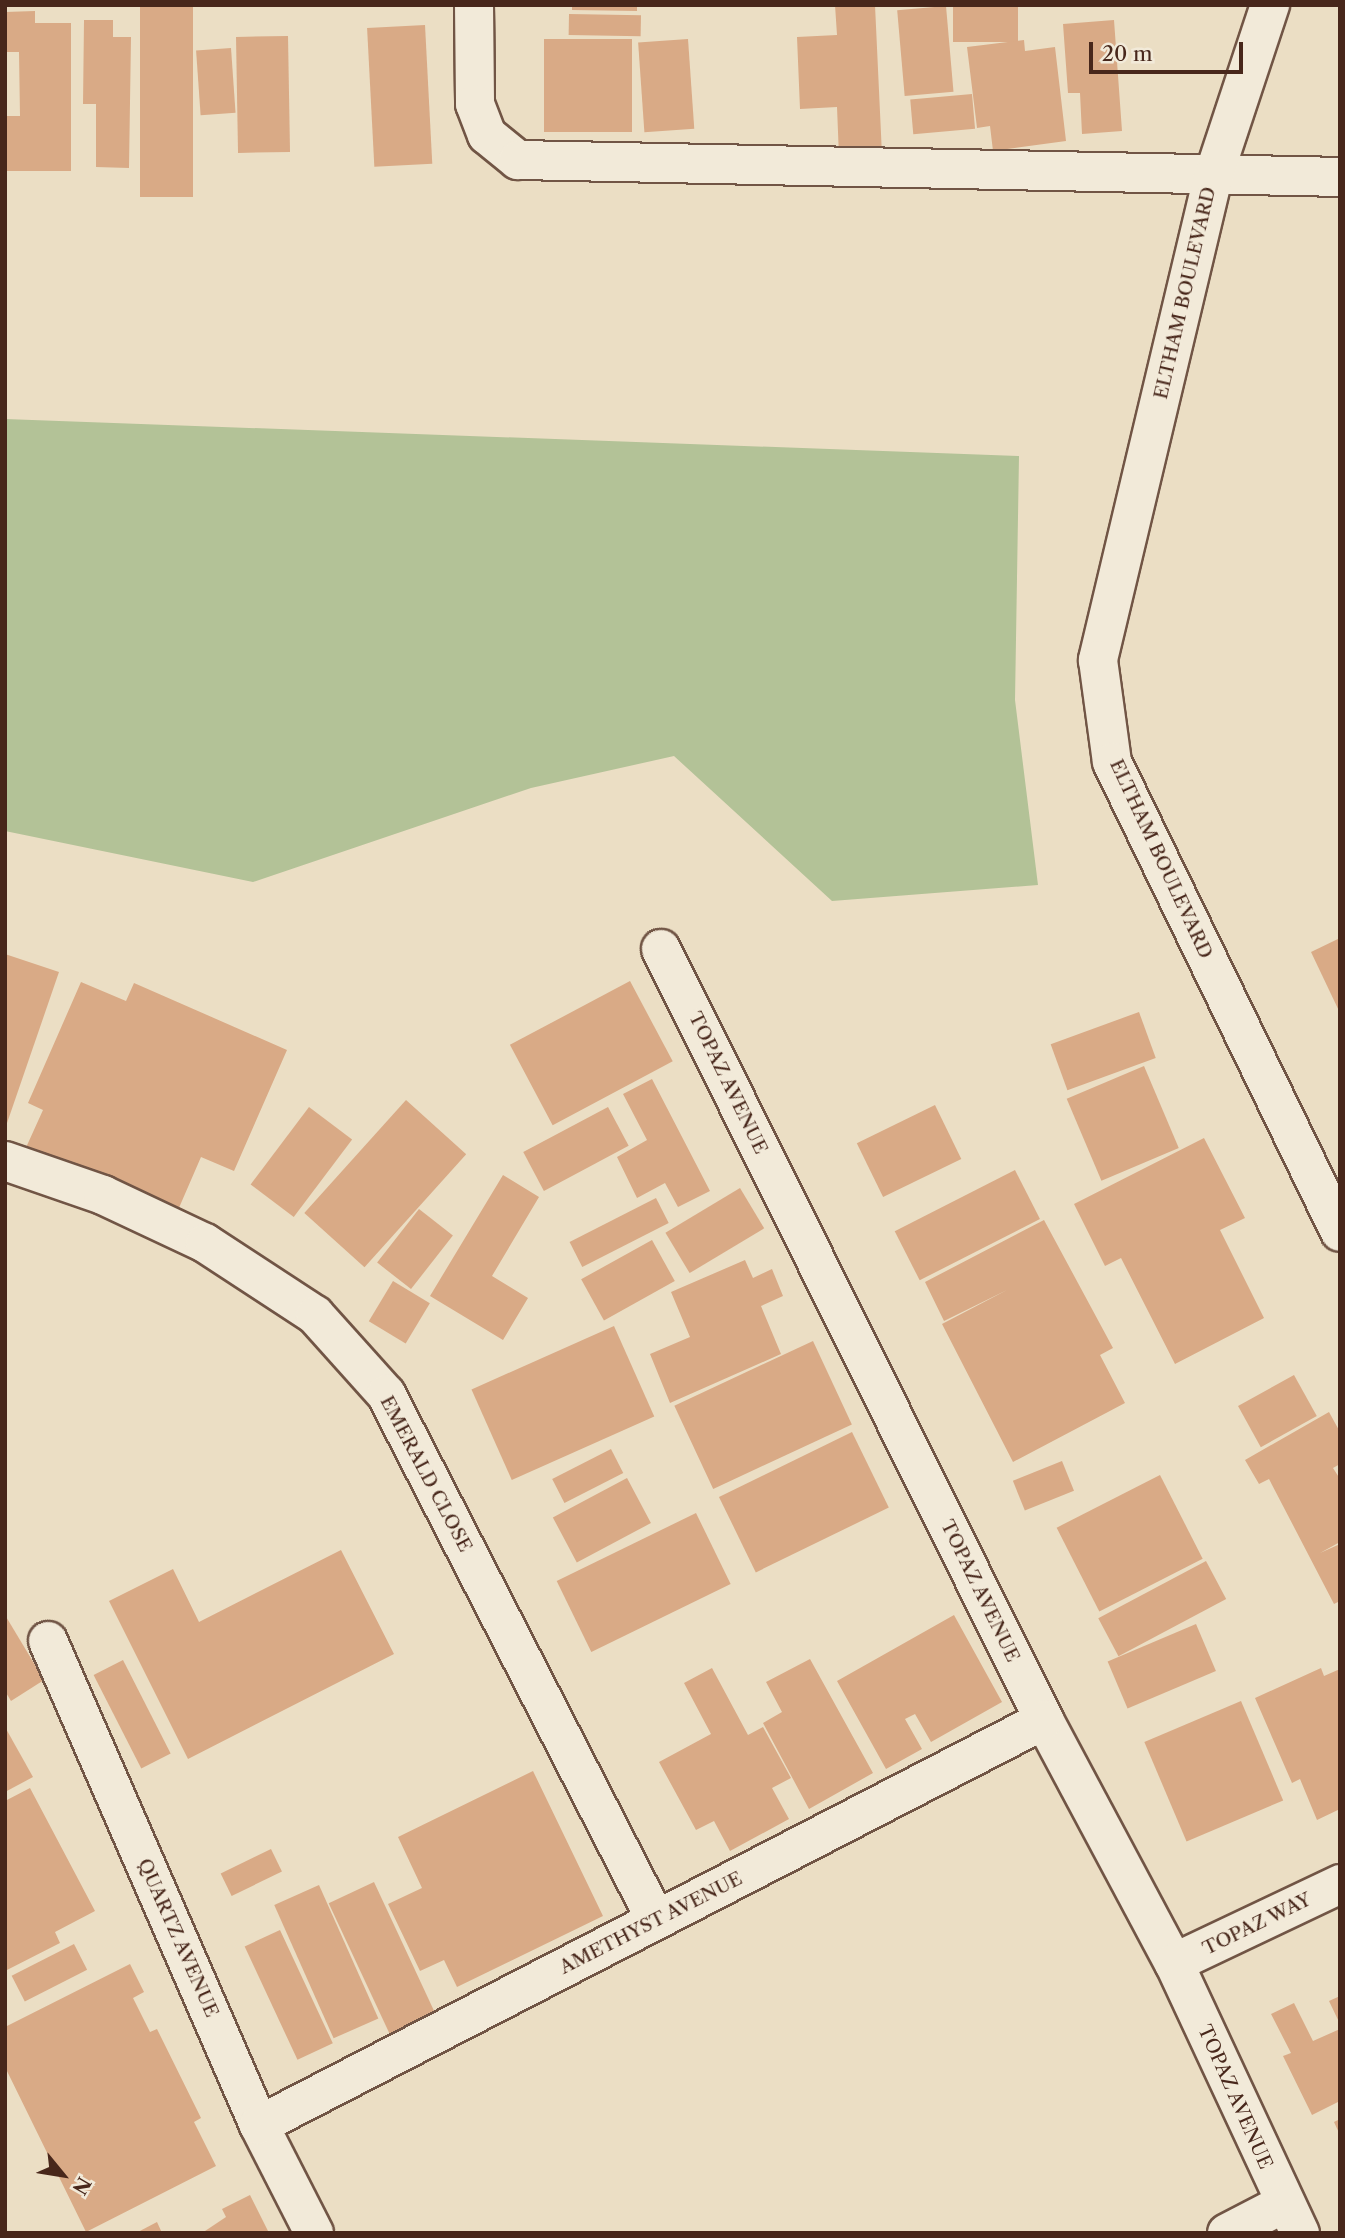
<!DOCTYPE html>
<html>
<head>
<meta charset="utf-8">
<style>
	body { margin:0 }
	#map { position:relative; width:1345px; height:2238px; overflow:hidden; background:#ebdec4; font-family:"Libre Caslon Text",serif }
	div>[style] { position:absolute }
	.green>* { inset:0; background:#b3c297 }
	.building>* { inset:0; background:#d9aa86; transform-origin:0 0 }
	.roads { filter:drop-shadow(2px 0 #715545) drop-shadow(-2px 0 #715545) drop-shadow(0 2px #715545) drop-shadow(0 -2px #715545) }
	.minor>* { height:38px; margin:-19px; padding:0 19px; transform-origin:19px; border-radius:19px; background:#f2ead9 }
	.tertiary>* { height:38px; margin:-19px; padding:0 19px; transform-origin:19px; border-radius:19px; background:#f2ead9 }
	span { translate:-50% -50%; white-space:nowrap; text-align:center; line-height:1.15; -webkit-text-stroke:5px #f2ead9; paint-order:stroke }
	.street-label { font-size:19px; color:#48271b }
	.frame { position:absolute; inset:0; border:7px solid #48271b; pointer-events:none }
	.north { position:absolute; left:28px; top:2140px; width:70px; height:70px; -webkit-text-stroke:5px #f2ead9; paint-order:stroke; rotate:120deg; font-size:19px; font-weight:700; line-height:28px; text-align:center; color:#48271b }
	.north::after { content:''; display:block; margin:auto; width:24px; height:32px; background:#48271b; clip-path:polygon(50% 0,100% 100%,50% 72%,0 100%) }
	.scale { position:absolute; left:1089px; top:42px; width:154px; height:32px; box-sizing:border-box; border:4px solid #48271b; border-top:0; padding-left:9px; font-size:21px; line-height:24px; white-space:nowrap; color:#48271b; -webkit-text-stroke:5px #f2ead9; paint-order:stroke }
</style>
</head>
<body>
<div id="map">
	<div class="green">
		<i style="clip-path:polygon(5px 419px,1019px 456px,1015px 700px,1038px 885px,832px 901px,674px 756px,531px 788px,253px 882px,5px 831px)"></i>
	</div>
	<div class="building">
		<i style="left:140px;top:5px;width:53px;height:192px"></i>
		<i style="clip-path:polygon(572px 5px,637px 5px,637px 11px,572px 10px)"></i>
		<i style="clip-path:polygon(835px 5px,875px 5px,882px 155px,839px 157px,837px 107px,800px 109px,797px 37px,837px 35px)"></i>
		<i style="left:953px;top:5px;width:65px;height:37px"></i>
		<i style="left:946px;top:6px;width:86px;height:49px;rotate:85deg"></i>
		<i style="clip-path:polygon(35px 11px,35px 23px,71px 23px,71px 171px,5px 171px,5px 116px,20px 116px,19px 52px,5px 52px,5px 12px)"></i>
		<i style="left:569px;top:14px;width:72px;height:21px;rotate:1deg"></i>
		<i style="clip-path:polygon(84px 20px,113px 20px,113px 37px,131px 37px,129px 168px,96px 167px,96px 104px,83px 104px)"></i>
		<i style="clip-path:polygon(1114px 20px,1122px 131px,1082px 134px,1080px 93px,1068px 93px,1063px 24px)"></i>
		<i style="left:425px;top:25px;width:139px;height:58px;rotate:87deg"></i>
		<i style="left:288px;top:36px;width:116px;height:52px;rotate:89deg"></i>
		<i style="left:544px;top:39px;width:88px;height:93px"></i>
		<i style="left:688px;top:39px;width:90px;height:50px;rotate:86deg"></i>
		<i style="clip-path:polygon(1024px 40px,1025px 51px,1055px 47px,1066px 141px,993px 151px,990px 126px,977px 128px,967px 47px)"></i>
		<i style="left:231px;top:48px;width:65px;height:35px;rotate:86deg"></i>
		<i style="left:972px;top:94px;width:35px;height:62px;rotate:85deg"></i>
		<i style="clip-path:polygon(1340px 938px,1340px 1013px,1311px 952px)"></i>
		<i style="clip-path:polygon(5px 954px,59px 972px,6px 1126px,5px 1126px)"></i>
		<i style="left:630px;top:981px;width:91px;height:136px;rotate:62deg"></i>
		<i style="clip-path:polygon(81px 982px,126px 1001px,134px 983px,287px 1050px,234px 1171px,201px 1157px,175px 1217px,24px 1152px,43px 1110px,28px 1103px)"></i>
		<i style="left:1139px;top:1012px;width:49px;height:94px;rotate:70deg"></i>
		<i style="left:1144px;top:1066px;width:89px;height:84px;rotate:67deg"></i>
		<i style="clip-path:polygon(652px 1079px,710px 1191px,678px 1207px,665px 1183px,637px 1198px,617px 1157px,647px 1140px,623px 1094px)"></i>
		<i style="left:406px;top:1100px;width:81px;height:152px;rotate:42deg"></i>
		<i style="left:935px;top:1105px;width:60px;height:87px;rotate:64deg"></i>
		<i style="left:309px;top:1107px;width:54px;height:97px;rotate:37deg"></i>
		<i style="left:608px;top:1107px;width:44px;height:96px;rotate:62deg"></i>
		<i style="clip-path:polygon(1204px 1138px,1245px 1218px,1220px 1230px,1264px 1318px,1175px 1364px,1121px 1258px,1105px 1266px,1074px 1204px)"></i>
		<i style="left:1015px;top:1170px;width:55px;height:135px;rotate:63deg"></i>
		<i style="clip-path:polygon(503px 1175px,539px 1197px,492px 1276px,528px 1298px,503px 1340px,430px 1296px)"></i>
		<i style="left:740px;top:1188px;width:47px;height:87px;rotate:59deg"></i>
		<i style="left:656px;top:1198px;width:28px;height:97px;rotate:63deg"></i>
		<i style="left:419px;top:1209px;width:43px;height:68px;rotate:38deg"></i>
		<i style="clip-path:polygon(1044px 1220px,1113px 1348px,1100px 1355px,1125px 1403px,1013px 1462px,942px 1324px,1007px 1290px,944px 1321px,925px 1282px)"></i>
		<i style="left:652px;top:1240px;width:47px;height:81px;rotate:61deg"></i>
		<i style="clip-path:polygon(745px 1260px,753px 1278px,772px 1269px,783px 1296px,761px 1306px,781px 1354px,670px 1403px,650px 1354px,690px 1337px,671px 1292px)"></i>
		<i style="left:393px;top:1281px;width:43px;height:47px;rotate:31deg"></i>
		<i style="left:614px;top:1326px;width:99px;height:156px;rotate:66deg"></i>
		<i style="left:813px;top:1341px;width:92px;height:153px;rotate:65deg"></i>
		<i style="left:1294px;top:1375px;width:47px;height:64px;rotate:61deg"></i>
		<i style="clip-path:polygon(1329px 1412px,1340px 1432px,1340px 1464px,1333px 1468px,1340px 1479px,1340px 1542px,1320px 1553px,1340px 1544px,1340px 1601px,1334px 1604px,1269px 1479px,1259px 1484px,1245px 1460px)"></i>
		<i style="left:852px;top:1432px;width:84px;height:148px;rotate:64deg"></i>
		<i style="left:611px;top:1449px;width:27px;height:66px;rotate:63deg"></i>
		<i style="left:1062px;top:1461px;width:32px;height:53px;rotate:68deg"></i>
		<i style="left:1160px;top:1475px;width:94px;height:116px;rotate:63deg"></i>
		<i style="left:627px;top:1478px;width:51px;height:84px;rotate:62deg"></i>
		<i style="left:696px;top:1513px;width:79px;height:155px;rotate:64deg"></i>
		<i style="clip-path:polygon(341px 1550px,394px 1654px,188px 1759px,109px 1601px,173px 1569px,199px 1622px)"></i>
		<i style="left:1206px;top:1561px;width:43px;height:122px;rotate:62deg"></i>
		<i style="clip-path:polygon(5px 1615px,44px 1680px,11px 1701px,5px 1691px)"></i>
		<i style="clip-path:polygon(954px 1615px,1002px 1702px,931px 1742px,915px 1714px,905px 1719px,922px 1749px,886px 1769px,837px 1681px)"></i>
		<i style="left:1196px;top:1624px;width:51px;height:96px;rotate:67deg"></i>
		<i style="clip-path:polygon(810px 1659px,873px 1773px,809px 1809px,763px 1723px,782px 1712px,766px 1682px)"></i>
		<i style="left:123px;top:1660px;width:105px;height:33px;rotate:63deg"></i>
		<i style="clip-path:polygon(712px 1668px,748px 1735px,763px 1727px,791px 1778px,772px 1788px,789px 1819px,730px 1851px,714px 1821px,696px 1830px,659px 1762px,711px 1734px,684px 1683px)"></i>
		<i style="clip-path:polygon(1321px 1668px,1324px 1676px,1340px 1669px,1340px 1809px,1317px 1820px,1300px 1779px,1292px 1783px,1255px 1698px)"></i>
		<i style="left:1241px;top:1701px;width:108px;height:105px;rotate:67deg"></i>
		<i style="clip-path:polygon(5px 1727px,33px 1777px,5px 1792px)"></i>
		<i style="clip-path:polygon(533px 1771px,603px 1916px,457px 1987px,444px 1960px,420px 1971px,388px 1904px,422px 1888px,398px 1837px)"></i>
		<i style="clip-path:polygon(30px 1788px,95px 1911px,55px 1932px,60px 1943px,5px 1971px,5px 1801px)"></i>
		<i style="left:271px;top:1849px;width:25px;height:56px;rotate:64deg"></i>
		<i style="left:374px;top:1882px;width:145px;height:50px;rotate:65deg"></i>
		<i style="left:319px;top:1885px;width:146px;height:49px;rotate:66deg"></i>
		<i style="left:280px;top:1930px;width:125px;height:39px;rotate:65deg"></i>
		<i style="left:74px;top:1944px;width:29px;height:70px;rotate:63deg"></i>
		<i style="clip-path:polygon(130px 1964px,144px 1992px,133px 1998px,150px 2032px,157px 2029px,201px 2118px,194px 2122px,216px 2166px,86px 2232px,5px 2067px,5px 2027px)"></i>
		<i style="clip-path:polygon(1340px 1996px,1340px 2024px,1329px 2001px)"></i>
		<i style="clip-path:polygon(1294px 2003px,1313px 2041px,1340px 2029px,1340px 2101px,1312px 2115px,1283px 2056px,1291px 2053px,1271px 2014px)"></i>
		<i style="clip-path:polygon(1340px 2119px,1340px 2135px,1334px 2122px)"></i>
		<i style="clip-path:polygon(250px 2195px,269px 2233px,202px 2233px,226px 2217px,222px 2209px)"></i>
		<i style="clip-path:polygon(157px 2222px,162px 2233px,136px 2233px)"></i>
	</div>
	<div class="roads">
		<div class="minor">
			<i style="left:474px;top:5px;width:99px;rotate:89.4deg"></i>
			<i style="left:475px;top:104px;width:33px;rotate:69deg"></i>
			<i style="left:487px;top:135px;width:40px;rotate:39deg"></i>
			<i style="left:518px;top:160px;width:822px;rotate:1.18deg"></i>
			<i style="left:661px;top:949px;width:861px;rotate:63.58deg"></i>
			<i style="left:1044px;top:1720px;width:276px;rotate:61.9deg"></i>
			<i style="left:1174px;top:1963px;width:298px;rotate:65deg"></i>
			<i style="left:5px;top:1161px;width:104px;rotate:19.1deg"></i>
			<i style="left:103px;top:1195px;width:113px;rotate:25.2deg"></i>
			<i style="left:205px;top:1243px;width:131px;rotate:33.2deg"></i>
			<i style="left:315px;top:1315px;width:106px;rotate:48.1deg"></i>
			<i style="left:386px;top:1394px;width:591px;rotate:62.83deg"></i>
			<i style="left:48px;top:1641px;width:528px;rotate:66.45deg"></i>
			<i style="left:259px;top:2125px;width:121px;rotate:63deg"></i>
			<i style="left:1174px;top:1963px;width:184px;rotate:-25.4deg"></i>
			<i style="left:259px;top:2125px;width:883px;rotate:-27.29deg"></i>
			<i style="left:1227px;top:2233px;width:63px;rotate:-27.4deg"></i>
		</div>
		<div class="tertiary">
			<i style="left:1270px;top:5px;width:181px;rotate:108.3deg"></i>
			<i style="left:1213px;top:177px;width:497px;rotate:103.4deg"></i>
			<i style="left:1098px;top:660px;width:103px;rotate:82.2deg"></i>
			<i style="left:1112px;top:762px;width:522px;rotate:64.12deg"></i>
		</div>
	</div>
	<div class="street-label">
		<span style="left:1185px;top:293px;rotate:-77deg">ELTHAM BOULEVARD</span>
		<span style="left:1161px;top:859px;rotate:65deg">ELTHAM BOULEVARD</span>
		<span style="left:728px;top:1083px;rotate:64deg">TOPAZ AVENUE</span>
		<span style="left:426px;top:1474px;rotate:62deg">EMERALD CLOSE</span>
		<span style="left:980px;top:1591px;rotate:64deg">TOPAZ AVENUE</span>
		<span style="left:651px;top:1923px;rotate:-27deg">AMETHYST AVENUE</span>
		<span style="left:1257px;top:1924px;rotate:-26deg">TOPAZ WAY</span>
		<span style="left:178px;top:1938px;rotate:66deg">QUARTZ AVENUE</span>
		<span style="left:1235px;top:2097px;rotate:66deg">TOPAZ AVENUE</span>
	</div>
	<div class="frame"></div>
	<div class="north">N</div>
	<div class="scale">20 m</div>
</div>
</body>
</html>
